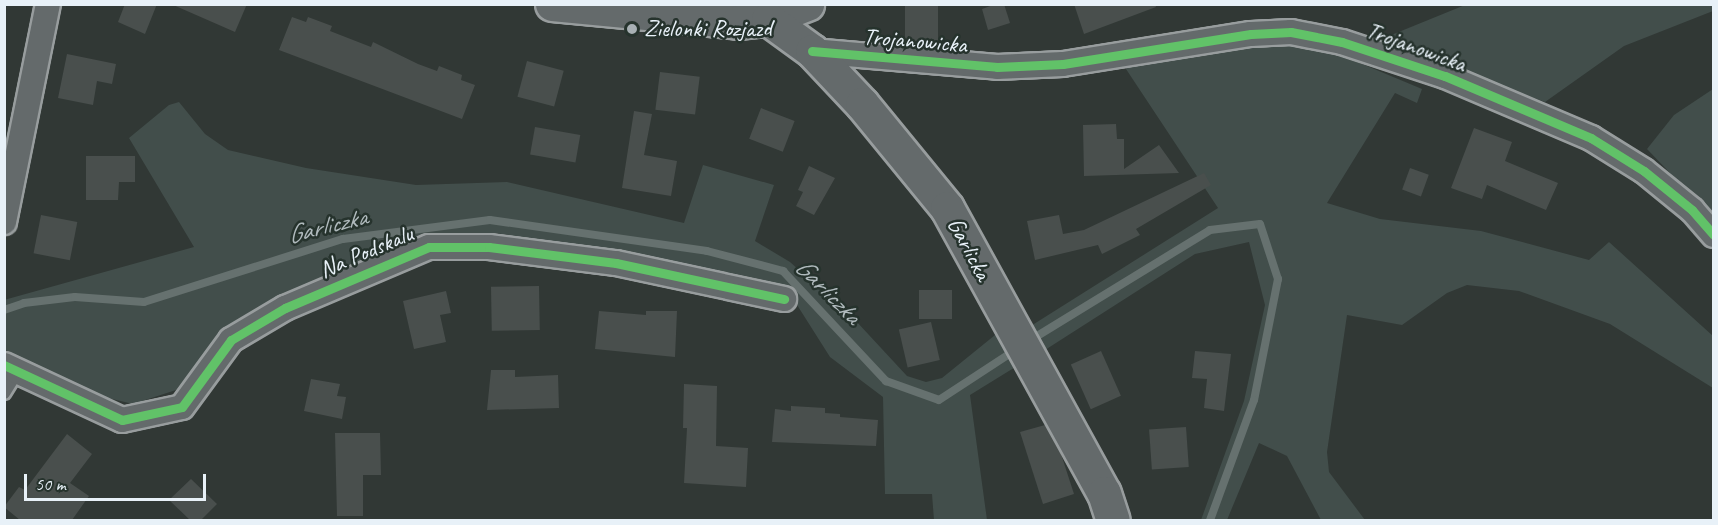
<!DOCTYPE html>
<html>
<head>
<meta charset="utf-8">
<style>
	body { margin:0 }
	#map { position:relative; width:1718px; height:525px; overflow:hidden; background:#313835; font-family:Caveat,sans-serif }
	div>[style] { position:absolute }
	.green>* { inset:0; background:#424e4b }
	.stream>* { height:8px; margin:-4px; padding:0 4px; transform-origin:4px; border-radius:4px; background:#66716f }
	.building>* { inset:0; background:#494f4d; transform-origin:0 0 }
	.roads { filter:drop-shadow(2px 0 #989d9e) drop-shadow(-2px 0 #989d9e) drop-shadow(0 2px #989d9e) drop-shadow(0 -2px #989d9e) }
	.lane>* { height:12px; margin:-6px; padding:0 6px; transform-origin:6px; border-radius:6px; background:#646a6b }
	.street>* { height:24px; margin:-12px; padding:0 12px; transform-origin:12px; border-radius:12px; background:#646a6b }
	.secondary>* { height:33px; margin:-16.5px; padding:0 16.5px; transform-origin:16.5px; border-radius:16.5px; background:#646a6b }
	.cycleway>* { height:9px; margin:-4.5px; padding:0 4.5px; transform-origin:4.5px; border-radius:4.5px; background:#61c268 }
	.dots>* { width:16px; height:16px; translate:-50% -50%; box-sizing:border-box; border:3px solid #26332d; border-radius:50% }
	span { translate:-50% -50%; white-space:nowrap; text-align:center; line-height:1.15; -webkit-text-stroke:5px #26332d; paint-order:stroke }
	.poi-label { font-size:24px; color:#e8f1f8 }
	.left { translate:0 -50%; text-align:left }
	.street-label { font-size:24px; color:#e8f1f8 }
	.water-label { font-size:26px; color:#b0babd; font-style:italic }
	.frame { position:absolute; inset:0; border:6px solid #e8f1f8; pointer-events:none }
	.scale { position:absolute; left:24px; top:474px; width:182px; height:27px; box-sizing:border-box; border:3px solid #e8f1f8; border-top:0; padding-left:8px; font-size:18px; line-height:21px; white-space:nowrap; color:#e8f1f8; -webkit-text-stroke:4px #26332d; paint-order:stroke }
</style>
</head>
<body>
<div id="map">
	<div class="green">
		<i style="clip-path:polygon(1465px 5px,1713px 5px,1713px 11px,1624px 46px,1545px 102px,1379px 40px)"></i>
		<i style="clip-path:polygon(1277px 43px,1324px 48px,1422px 89px,1417px 103px,1395px 93px,1327px 203px,1380px 219px,1481px 231px,1589px 260px,1609px 242px,1713px 336px,1713px 388px,1610px 324px,1519px 291px,1467px 285px,1447px 293px,1402px 325px,1347px 315px,1327px 452px,1329px 472px,1365px 520px,1321px 520px,1287px 456px,1259px 443px,1227px 520px,1201px 520px,1244px 401px,1265px 305px,1249px 242px,1195px 254px,1045px 350px,1026px 329px,1218px 208px,1124px 66px,1234px 45px)"></i>
		<i style="clip-path:polygon(1713px 89px,1713px 218px,1647px 149px,1674px 115px)"></i>
		<i style="clip-path:polygon(179px 102px,205px 134px,228px 150px,306px 168px,416px 185px,507px 182px,684px 223px,703px 165px,774px 185px,755px 241px,790px 262px,856px 321px,907px 376px,926px 382px,942px 378px,1000px 331px,1017px 366px,970px 395px,987px 520px,934px 520px,932px 494px,885px 494px,883px 397px,830px 357px,785px 286px,496px 233px,427px 240px,282px 299px,229px 326px,176px 390px,133px 404px,79px 391px,5px 350px,4px 300px,194px 247px,129px 138px,169px 105px)"></i>
	</div>
	<div class="stream">
		<i style="left:4px;top:310px;width:21px;rotate:-19deg"></i>
		<i style="left:24px;top:303px;width:51px;rotate:-6.7deg"></i>
		<i style="left:75px;top:297px;width:69px;rotate:4.1deg"></i>
		<i style="left:144px;top:302px;width:209px;rotate:-17.6deg"></i>
		<i style="left:343px;top:239px;width:148px;rotate:-7.4deg"></i>
		<i style="left:490px;top:220px;width:219px;rotate:8.1deg"></i>
		<i style="left:707px;top:251px;width:79px;rotate:14.7deg"></i>
		<i style="left:783px;top:271px;width:151px;rotate:46.9deg"></i>
		<i style="left:886px;top:381px;width:56px;rotate:19.7deg"></i>
		<i style="left:939px;top:400px;width:93px;rotate:-33.2deg"></i>
		<i style="left:1029px;top:341px;width:212px;rotate:-31.5deg"></i>
		<i style="left:1210px;top:230px;width:50px;rotate:-6.8deg"></i>
		<i style="left:1260px;top:224px;width:58px;rotate:71.9deg"></i>
		<i style="left:1278px;top:279px;width:123px;rotate:101.2deg"></i>
		<i style="left:1254px;top:400px;width:128px;rotate:110.1deg"></i>
	</div>
	<div class="building">
		<i style="clip-path:polygon(125px 4px,157px 4px,145px 34px,118px 22px)"></i>
		<i style="clip-path:polygon(171px 4px,247px 4px,235px 32px)"></i>
		<i style="left:905px;top:4px;width:33px;height:37px"></i>
		<i style="clip-path:polygon(996px 4px,1004px 4px,1010px 23px,988px 30px,982px 9px)"></i>
		<i style="clip-path:polygon(1074px 4px,1155px 4px,1156px 7px,1084px 34px)"></i>
		<i style="clip-path:polygon(292px 17px,306px 22px,308px 17px,332px 26px,330px 31px,371px 47px,373px 42px,418px 64px,437px 71px,439px 66px,462px 75px,461px 80px,475px 85px,462px 119px,279px 50px)"></i>
		<i style="clip-path:polygon(67px 54px,116px 64px,112px 84px,97px 81px,93px 105px,58px 98px)"></i>
		<i style="left:527px;top:61px;width:38px;height:37px;rotate:15deg"></i>
		<i style="left:660px;top:72px;width:40px;height:38px;rotate:7deg"></i>
		<i style="left:761px;top:108px;width:36px;height:33px;rotate:21deg"></i>
		<i style="clip-path:polygon(634px 111px,652px 114px,644px 155px,677px 161px,671px 196px,622px 188px)"></i>
		<i style="clip-path:polygon(1116px 124px,1117px 139px,1124px 139px,1124px 169px,1159px 145px,1179px 173px,1084px 176px,1083px 125px)"></i>
		<i style="left:535px;top:127px;width:46px;height:28px;rotate:10deg"></i>
		<i style="clip-path:polygon(1474px 128px,1512px 142px,1505px 161px,1558px 183px,1546px 210px,1487px 185px,1482px 199px,1451px 188px)"></i>
		<i style="clip-path:polygon(86px 156px,135px 156px,135px 182px,119px 182px,118px 200px,86px 200px)"></i>
		<i style="clip-path:polygon(809px 166px,835px 178px,814px 215px,796px 206px,803px 192px,798px 190px)"></i>
		<i style="left:1410px;top:168px;width:20px;height:23px;rotate:20deg"></i>
		<i style="clip-path:polygon(1204px 173px,1211px 185px,1136px 229px,1140px 235px,1102px 254px,1098px 245px,1035px 260px,1027px 221px,1059px 215px,1063px 234px,1084px 230px)"></i>
		<i style="left:41px;top:215px;width:37px;height:39px;rotate:11deg"></i>
		<i style="left:539px;top:286px;width:44px;height:48px;rotate:89deg"></i>
		<i style="left:919px;top:290px;width:33px;height:29px"></i>
		<i style="clip-path:polygon(446px 291px,451px 313px,440px 315px,446px 342px,414px 349px,403px 301px)"></i>
		<i style="clip-path:polygon(599px 311px,646px 315px,646px 311px,677px 311px,675px 357px,595px 349px)"></i>
		<i style="left:931px;top:322px;width:39px;height:33px;rotate:77deg"></i>
		<i style="left:1101px;top:351px;width:49px;height:33px;rotate:66deg"></i>
		<i style="clip-path:polygon(1195px 351px,1231px 354px,1224px 411px,1204px 408px,1207px 379px,1192px 378px)"></i>
		<i style="clip-path:polygon(491px 370px,515px 370px,515px 377px,558px 375px,559px 408px,487px 410px)"></i>
		<i style="clip-path:polygon(311px 379px,340px 384px,337px 396px,346px 397px,342px 419px,304px 411px)"></i>
		<i style="clip-path:polygon(684px 384px,717px 386px,716px 446px,748px 448px,746px 487px,684px 483px,687px 428px,683px 428px)"></i>
		<i style="clip-path:polygon(791px 406px,825px 408px,825px 413px,840px 414px,840px 417px,878px 420px,876px 446px,772px 442px,775px 409px,791px 411px)"></i>
		<i style="clip-path:polygon(1045px 425px,1061px 454px,1074px 494px,1043px 504px,1020px 432px)"></i>
		<i style="left:1186px;top:427px;width:40px;height:37px;rotate:86deg"></i>
		<i style="clip-path:polygon(335px 433px,380px 433px,381px 475px,363px 475px,363px 516px,337px 516px)"></i>
		<i style="clip-path:polygon(67px 434px,92px 454px,70px 483px,89px 496px,72px 520px,20px 520px,4px 507px,19px 487px,25px 490px)"></i>
		<i style="clip-path:polygon(191px 479px,217px 504px,201px 520px,190px 520px,169px 500px)"></i>
	</div>
	<div class="roads">
		<div class="lane">
			<i style="left:4px;top:393px;width:22px;rotate:-58deg"></i>
		</div>
		<div class="street">
			<i style="left:812px;top:51px;width:186px;rotate:4.9deg"></i>
			<i style="left:997px;top:67px;width:66px;rotate:-2.6deg"></i>
			<i style="left:1063px;top:64px;width:190px;rotate:-9.1deg"></i>
			<i style="left:1251px;top:34px;width:40px;rotate:-2.9deg"></i>
			<i style="left:1291px;top:32px;width:52px;rotate:11.1deg"></i>
			<i style="left:1342px;top:42px;width:108px;rotate:18.3deg"></i>
			<i style="left:1445px;top:76px;width:159px;rotate:23deg"></i>
			<i style="left:1591px;top:138px;width:62px;rotate:31.9deg"></i>
			<i style="left:1644px;top:171px;width:62px;rotate:39.1deg"></i>
			<i style="left:1692px;top:210px;width:33px;rotate:49deg"></i>
			<i style="left:4px;top:222px;width:222px;rotate:-78.6deg"></i>
			<i style="left:4px;top:365px;width:130px;rotate:25deg"></i>
			<i style="left:122px;top:420px;width:61px;rotate:-12.2deg"></i>
			<i style="left:182px;top:407px;width:83px;rotate:-53.8deg"></i>
			<i style="left:231px;top:340px;width:63px;rotate:-30.7deg"></i>
			<i style="left:285px;top:308px;width:156px;rotate:-23deg"></i>
			<i style="left:429px;top:247px;width:60px"></i>
			<i style="left:489px;top:247px;width:128px;rotate:7.2deg"></i>
			<i style="left:616px;top:263px;width:172px;rotate:12.1deg"></i>
		</div>
		<div class="secondary">
			<i style="left:552px;top:4px;width:187px;rotate:5.5deg"></i>
			<i style="left:738px;top:22px;width:30px;rotate:-6deg"></i>
			<i style="left:768px;top:19px;width:42px;rotate:-21deg"></i>
			<i style="left:768px;top:19px;width:54px;rotate:36deg"></i>
			<i style="left:812px;top:51px;width:73px;rotate:46.7deg"></i>
			<i style="left:862px;top:104px;width:134px;rotate:50.7deg"></i>
			<i style="left:947px;top:208px;width:325px;rotate:61.2deg"></i>
			<i style="left:1104px;top:493px;width:28px;rotate:72deg"></i>
		</div>
	</div>
	<div class="cycleway">
		<i style="left:812px;top:51px;width:186px;rotate:4.9deg"></i>
		<i style="left:997px;top:67px;width:66px;rotate:-2.6deg"></i>
		<i style="left:1063px;top:64px;width:190px;rotate:-9.1deg"></i>
		<i style="left:1251px;top:34px;width:40px;rotate:-2.9deg"></i>
		<i style="left:1291px;top:32px;width:52px;rotate:11.1deg"></i>
		<i style="left:1342px;top:42px;width:108px;rotate:18.3deg"></i>
		<i style="left:1445px;top:76px;width:159px;rotate:23deg"></i>
		<i style="left:1591px;top:138px;width:62px;rotate:31.9deg"></i>
		<i style="left:1644px;top:171px;width:62px;rotate:39.1deg"></i>
		<i style="left:1692px;top:210px;width:33px;rotate:49deg"></i>
		<i style="left:4px;top:365px;width:130px;rotate:25deg"></i>
		<i style="left:122px;top:420px;width:61px;rotate:-12.2deg"></i>
		<i style="left:182px;top:407px;width:83px;rotate:-53.8deg"></i>
		<i style="left:231px;top:340px;width:63px;rotate:-30.7deg"></i>
		<i style="left:285px;top:308px;width:156px;rotate:-23deg"></i>
		<i style="left:429px;top:247px;width:60px"></i>
		<i style="left:489px;top:247px;width:128px;rotate:7.2deg"></i>
		<i style="left:616px;top:263px;width:172px;rotate:12.1deg"></i>
	</div>
	<div class="dots">
		<i style="left:632px;top:29px;background:#a8b0b4"></i>
	</div>
	<div class="poi-label">
		<span class="left" style="left:644px;top:29px">Zielonki Rozjazd</span>
	</div>
	<div class="street-label">
		<span style="left:915px;top:41px;rotate:5deg">Trojanowicka</span>
		<span style="left:1416px;top:47px;rotate:20deg">Trojanowicka</span>
		<span style="left:969px;top:249px;rotate:62deg">Garlicka</span>
		<span style="left:366px;top:252px;rotate:-23deg">Na Podskalu</span>
	</div>
	<div class="water-label">
		<span style="left:327px;top:226px;rotate:-14deg">Garliczka</span>
		<span style="left:828px;top:291px;rotate:45deg">Garliczka</span>
	</div>
	<div class="frame"></div>
	<div class="scale">50 m</div>
</div>
</body>
</html>
